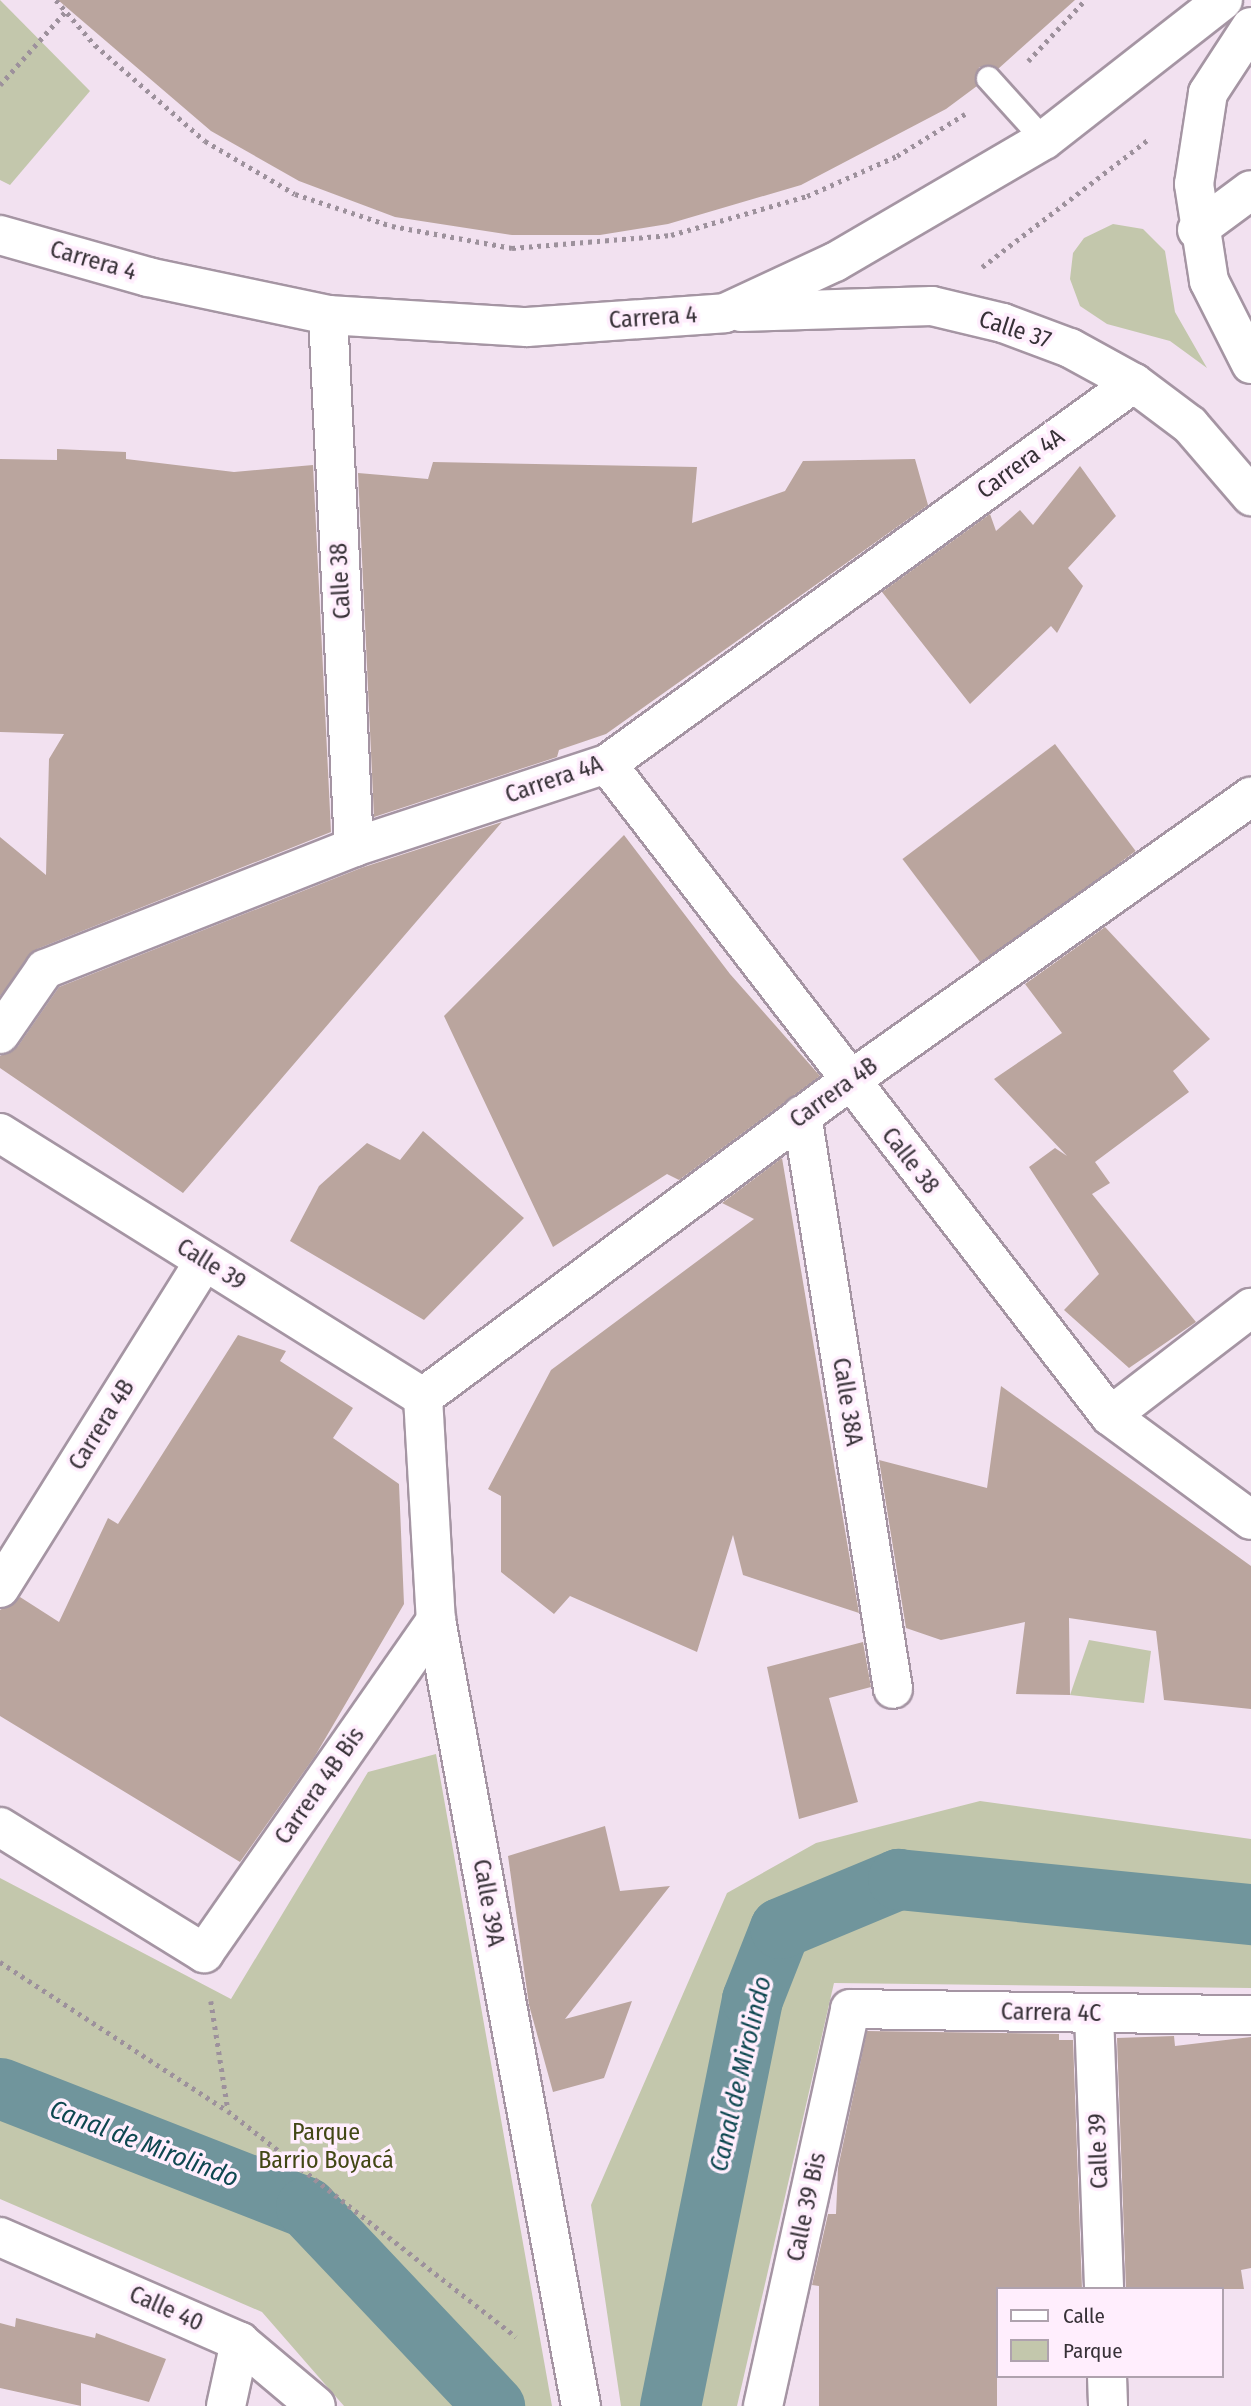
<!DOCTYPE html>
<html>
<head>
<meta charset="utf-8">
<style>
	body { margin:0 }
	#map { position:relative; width:1251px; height:2406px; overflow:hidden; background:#f2e1f0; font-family:"Fira Sans Condensed",sans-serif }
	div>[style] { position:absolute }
	.green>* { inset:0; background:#c3c7ac }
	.canal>* { height:61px; margin:-30.5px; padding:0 30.5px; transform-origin:30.5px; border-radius:30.5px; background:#70959c }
	.building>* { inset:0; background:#baa59e; transform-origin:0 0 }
	.path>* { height:4.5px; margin-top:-2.25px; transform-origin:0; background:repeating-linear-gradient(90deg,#9d919c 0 3.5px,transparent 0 8.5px) }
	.roads { filter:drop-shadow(2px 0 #a595a3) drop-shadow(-2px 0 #a595a3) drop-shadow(0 2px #a595a3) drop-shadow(0 -2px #a595a3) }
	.service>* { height:23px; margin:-11.5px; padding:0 11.5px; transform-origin:11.5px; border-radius:11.5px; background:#fff }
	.minor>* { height:38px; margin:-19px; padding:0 19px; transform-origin:19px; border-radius:19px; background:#fff }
	.secondary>* { height:38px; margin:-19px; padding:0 19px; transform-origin:19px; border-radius:19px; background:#fff }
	span { translate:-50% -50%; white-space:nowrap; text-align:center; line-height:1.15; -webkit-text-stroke:7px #ffeefd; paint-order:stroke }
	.street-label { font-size:24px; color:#373137 }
	.park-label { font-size:24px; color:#424714 }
	.water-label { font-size:26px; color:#0e4750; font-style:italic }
	.legend { position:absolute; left:996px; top:2287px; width:228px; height:91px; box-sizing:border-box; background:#ffeefd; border:2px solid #afa2ae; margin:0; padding:9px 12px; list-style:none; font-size:21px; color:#373137 }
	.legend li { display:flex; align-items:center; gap:14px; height:35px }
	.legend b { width:35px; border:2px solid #afa2ae }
</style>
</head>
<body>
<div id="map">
	<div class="green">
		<i style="clip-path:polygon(0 0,90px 91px,10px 185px,0 180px)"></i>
		<i style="clip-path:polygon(1113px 224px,1143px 229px,1165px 251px,1175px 312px,1207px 368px,1170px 341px,1107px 324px,1080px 306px,1070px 279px,1073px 253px,1084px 238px)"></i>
		<i style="clip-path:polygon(1089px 1640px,1151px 1651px,1144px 1703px,1070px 1695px)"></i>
		<i style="clip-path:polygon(436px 1754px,552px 2406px,344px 2406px,262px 2312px,0 2199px,0 1878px,231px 1999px,368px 1772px)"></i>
		<i style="clip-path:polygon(980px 1801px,1251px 1839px,1251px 1988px,834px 1983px,737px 2406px,621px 2406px,591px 2205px,727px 1893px,816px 1843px)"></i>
	</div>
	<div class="canal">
		<i style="left:0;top:2088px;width:328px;rotate:21.3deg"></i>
		<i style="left:306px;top:2207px;width:274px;rotate:46.6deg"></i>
		<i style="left:670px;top:2406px;width:415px;rotate:-78.6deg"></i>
		<i style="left:752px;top:1999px;width:76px;rotate:-68.5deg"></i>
		<i style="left:780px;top:1928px;width:128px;rotate:-22.6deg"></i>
		<i style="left:898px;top:1879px;width:355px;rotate:5.7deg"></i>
	</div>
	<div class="building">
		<i style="clip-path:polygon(58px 0,1075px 0,998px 69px,979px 67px,977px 86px,946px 109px,801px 185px,668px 224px,600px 235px,512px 235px,395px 217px,299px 181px,211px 131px)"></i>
		<i style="clip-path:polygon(57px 449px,126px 452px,126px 459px,234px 472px,313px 465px,331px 832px,37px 949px,0 996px,0 837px,46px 875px,49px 759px,64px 734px,0 732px,0 459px,57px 460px)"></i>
		<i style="clip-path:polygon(915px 459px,928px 505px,606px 734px,559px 750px,557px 757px,374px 817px,358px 473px,428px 479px,433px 462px,697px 467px,692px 523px,785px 491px,803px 461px)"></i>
		<i style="clip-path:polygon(1080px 466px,1116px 516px,1068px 568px,1083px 586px,1057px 633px,1051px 626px,970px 704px,882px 592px,990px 514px,996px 531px,1020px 510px,1033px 525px)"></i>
		<i style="left:1055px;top:744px;width:134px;height:191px;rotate:53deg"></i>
		<i style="clip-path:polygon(502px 822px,183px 1193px,0 1068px,0 1056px,18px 1046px,59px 987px,361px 868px)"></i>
		<i style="clip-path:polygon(624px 835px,730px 974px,820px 1076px,679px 1180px,667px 1174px,553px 1247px,444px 1016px)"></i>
		<i style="clip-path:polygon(1105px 927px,1210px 1039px,1173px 1071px,1189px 1092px,1095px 1162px,1110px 1183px,1092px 1194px,1196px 1322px,1129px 1368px,1064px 1310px,1099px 1274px,1029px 1167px,1055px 1148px,1067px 1156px,994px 1079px,1062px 1033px,1025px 984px)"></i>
		<i style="clip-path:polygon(423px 1131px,524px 1218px,424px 1320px,290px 1241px,319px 1186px,367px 1143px,400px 1160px)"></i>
		<i style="clip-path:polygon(782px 1158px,859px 1613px,743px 1575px,733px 1535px,697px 1652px,570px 1596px,554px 1614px,501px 1572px,501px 1496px,488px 1489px,551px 1370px,754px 1219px,722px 1203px)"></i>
		<i style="clip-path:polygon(238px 1335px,286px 1351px,280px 1361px,353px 1408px,333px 1438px,399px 1484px,404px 1604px,315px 1756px,240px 1862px,0 1716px,0 1610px,20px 1597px,59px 1622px,108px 1518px,118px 1524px)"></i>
		<i style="clip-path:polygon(1001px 1386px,1251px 1566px,1251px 1709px,1164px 1700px,1156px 1631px,1069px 1618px,1070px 1695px,1016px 1694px,1025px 1622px,941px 1640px,906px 1628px,879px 1460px,987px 1488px)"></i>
		<i style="clip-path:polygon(863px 1642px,871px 1687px,829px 1698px,858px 1802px,799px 1819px,767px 1667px)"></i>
		<i style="clip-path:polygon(605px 1826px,620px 1891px,670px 1886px,565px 2019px,632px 2001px,604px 2078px,553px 2092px,529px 2005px,508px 1856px)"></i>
		<i style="clip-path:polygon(867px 2031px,1059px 2034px,1059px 2040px,1073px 2040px,1082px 2289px,997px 2289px,997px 2406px,819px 2406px,819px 2286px,812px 2285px,828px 2214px,836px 2214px,838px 2168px)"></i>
		<i style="clip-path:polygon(1174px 2036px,1175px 2046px,1251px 2037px,1251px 2268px,1241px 2270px,1244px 2289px,1126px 2289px,1117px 2038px)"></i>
		<i style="clip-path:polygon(16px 2318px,95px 2338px,96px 2333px,166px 2359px,149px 2402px,81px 2383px,81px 2406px,0 2388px,0 2323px,15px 2327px)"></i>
	</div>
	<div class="path">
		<i style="left:56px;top:0;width:60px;rotate:49.1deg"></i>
		<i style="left:95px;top:45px;width:146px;rotate:41.1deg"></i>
		<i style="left:205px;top:141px;width:104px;rotate:30.5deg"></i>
		<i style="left:295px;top:194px;width:102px;rotate:18.3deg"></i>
		<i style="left:392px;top:226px;width:122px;rotate:10.4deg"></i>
		<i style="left:512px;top:248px;width:160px;rotate:-4.7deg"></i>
		<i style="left:671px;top:235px;width:141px;rotate:-16deg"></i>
		<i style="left:807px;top:196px;width:98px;rotate:-24deg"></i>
		<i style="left:897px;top:156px;width:80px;rotate:-31.7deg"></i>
		<i style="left:1028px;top:61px;width:83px;rotate:-46.9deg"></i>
		<i style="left:0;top:85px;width:99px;rotate:-48.3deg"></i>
		<i style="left:982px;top:267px;width:212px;rotate:-37.5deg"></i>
		<i style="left:0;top:1962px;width:272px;rotate:33.2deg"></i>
		<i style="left:228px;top:2111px;width:366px;rotate:38.1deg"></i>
		<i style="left:211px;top:2001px;width:110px;rotate:81.1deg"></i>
	</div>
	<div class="roads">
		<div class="service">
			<i style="left:988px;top:78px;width:84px;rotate:47.9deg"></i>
		</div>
		<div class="minor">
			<i style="left:1197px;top:230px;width:67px;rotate:-36.5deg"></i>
			<i style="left:328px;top:315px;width:533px;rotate:87.2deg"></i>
			<i style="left:607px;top:764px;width:823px;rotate:52.35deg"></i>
			<i style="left:1110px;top:1416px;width:175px;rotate:36.4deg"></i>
			<i style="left:0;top:1034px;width:79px;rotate:-55.3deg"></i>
			<i style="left:45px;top:969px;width:332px;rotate:-21.5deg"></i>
			<i style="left:354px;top:847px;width:266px;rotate:-18.2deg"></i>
			<i style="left:607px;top:764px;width:650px;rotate:-35.87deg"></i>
			<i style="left:802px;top:1115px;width:581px;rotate:80.99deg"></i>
			<i style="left:0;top:1133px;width:499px;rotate:32deg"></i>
			<i style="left:423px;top:1397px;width:223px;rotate:86.7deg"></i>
			<i style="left:436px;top:1620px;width:799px;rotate:79.55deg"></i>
			<i style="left:423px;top:1397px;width:529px;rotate:-36.54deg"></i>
			<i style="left:848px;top:1082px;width:494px;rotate:-35.3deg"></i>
			<i style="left:1110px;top:1416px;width:178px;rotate:-37.5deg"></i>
			<i style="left:0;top:1588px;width:385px;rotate:-58deg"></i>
			<i style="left:0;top:1827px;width:240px;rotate:31.7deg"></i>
			<i style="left:204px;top:1953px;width:406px;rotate:-55.1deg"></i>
			<i style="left:1094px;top:2014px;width:275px;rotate:87.9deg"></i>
			<i style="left:0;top:2237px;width:262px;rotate:23.6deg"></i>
			<i style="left:240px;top:2342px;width:99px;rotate:40.1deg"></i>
			<i style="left:1107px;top:2376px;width:30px;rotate:88deg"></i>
			<i style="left:226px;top:2406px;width:66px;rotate:-77.7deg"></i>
			<i style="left:763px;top:2406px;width:406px;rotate:-77.6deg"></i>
			<i style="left:850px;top:2009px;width:401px;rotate:0.9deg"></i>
		</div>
		<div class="secondary">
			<i style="left:1251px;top:27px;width:79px;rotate:123.1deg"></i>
			<i style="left:1208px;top:93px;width:92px;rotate:98.7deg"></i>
			<i style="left:1194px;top:184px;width:98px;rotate:81.2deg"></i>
			<i style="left:1209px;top:281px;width:93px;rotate:63.2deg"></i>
			<i style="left:0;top:235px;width:154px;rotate:15.8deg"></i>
			<i style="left:148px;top:277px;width:184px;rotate:11.9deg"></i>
			<i style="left:328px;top:315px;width:199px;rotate:3.5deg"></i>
			<i style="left:527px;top:327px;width:198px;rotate:-4deg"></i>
			<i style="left:725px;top:313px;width:121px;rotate:-24.9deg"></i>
			<i style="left:835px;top:262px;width:242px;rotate:-30.3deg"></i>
			<i style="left:1044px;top:140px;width:227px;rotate:-38deg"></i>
			<i style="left:741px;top:312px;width:191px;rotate:-1.8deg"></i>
			<i style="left:932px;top:306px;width:73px;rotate:13.5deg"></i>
			<i style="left:1003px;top:323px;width:72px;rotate:20.5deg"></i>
			<i style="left:1070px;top:348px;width:73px;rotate:28.7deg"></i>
			<i style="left:1134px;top:383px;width:70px;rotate:36.9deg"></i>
			<i style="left:1190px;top:425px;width:94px;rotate:49.3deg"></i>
		</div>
	</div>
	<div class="street-label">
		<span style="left:93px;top:261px;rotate:16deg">Carrera 4</span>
		<span style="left:653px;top:318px;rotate:-4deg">Carrera 4</span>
		<span style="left:1015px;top:330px;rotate:18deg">Calle 37</span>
		<span style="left:1021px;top:464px;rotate:-36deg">Carrera 4A</span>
		<span style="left:341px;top:581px;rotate:-93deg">Calle 38</span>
		<span style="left:554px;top:780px;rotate:-19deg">Carrera 4A</span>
		<span style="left:834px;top:1093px;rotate:-36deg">Carrera 4B</span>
		<span style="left:910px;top:1161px;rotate:52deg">Calle 38</span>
		<span style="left:211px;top:1265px;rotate:32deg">Calle 39</span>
		<span style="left:847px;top:1402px;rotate:81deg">Calle 38A</span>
		<span style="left:102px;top:1425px;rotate:-58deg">Carrera 4B</span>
		<span style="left:320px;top:1786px;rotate:-55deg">Carrera 4B Bis</span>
		<span style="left:488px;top:1903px;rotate:80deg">Calle 39A</span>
		<span style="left:1051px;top:2013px;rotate:1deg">Carrera 4C</span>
		<span style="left:1099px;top:2151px;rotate:-92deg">Calle 39</span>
		<span style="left:807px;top:2207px;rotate:-78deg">Calle 39 Bis</span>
		<span style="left:166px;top:2309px;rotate:24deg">Calle 40</span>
	</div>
	<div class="park-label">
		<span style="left:326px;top:2147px">Parque<br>Barrio Boyacá</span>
	</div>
	<div class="water-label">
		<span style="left:741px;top:2074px;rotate:-77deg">Canal de Mirolindo</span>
		<span style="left:144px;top:2144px;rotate:21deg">Canal de Mirolindo</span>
	</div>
	<ul class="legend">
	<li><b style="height:9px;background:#fff"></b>Calle</li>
	<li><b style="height:19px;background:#c3c7ac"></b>Parque</li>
	</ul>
</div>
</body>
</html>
